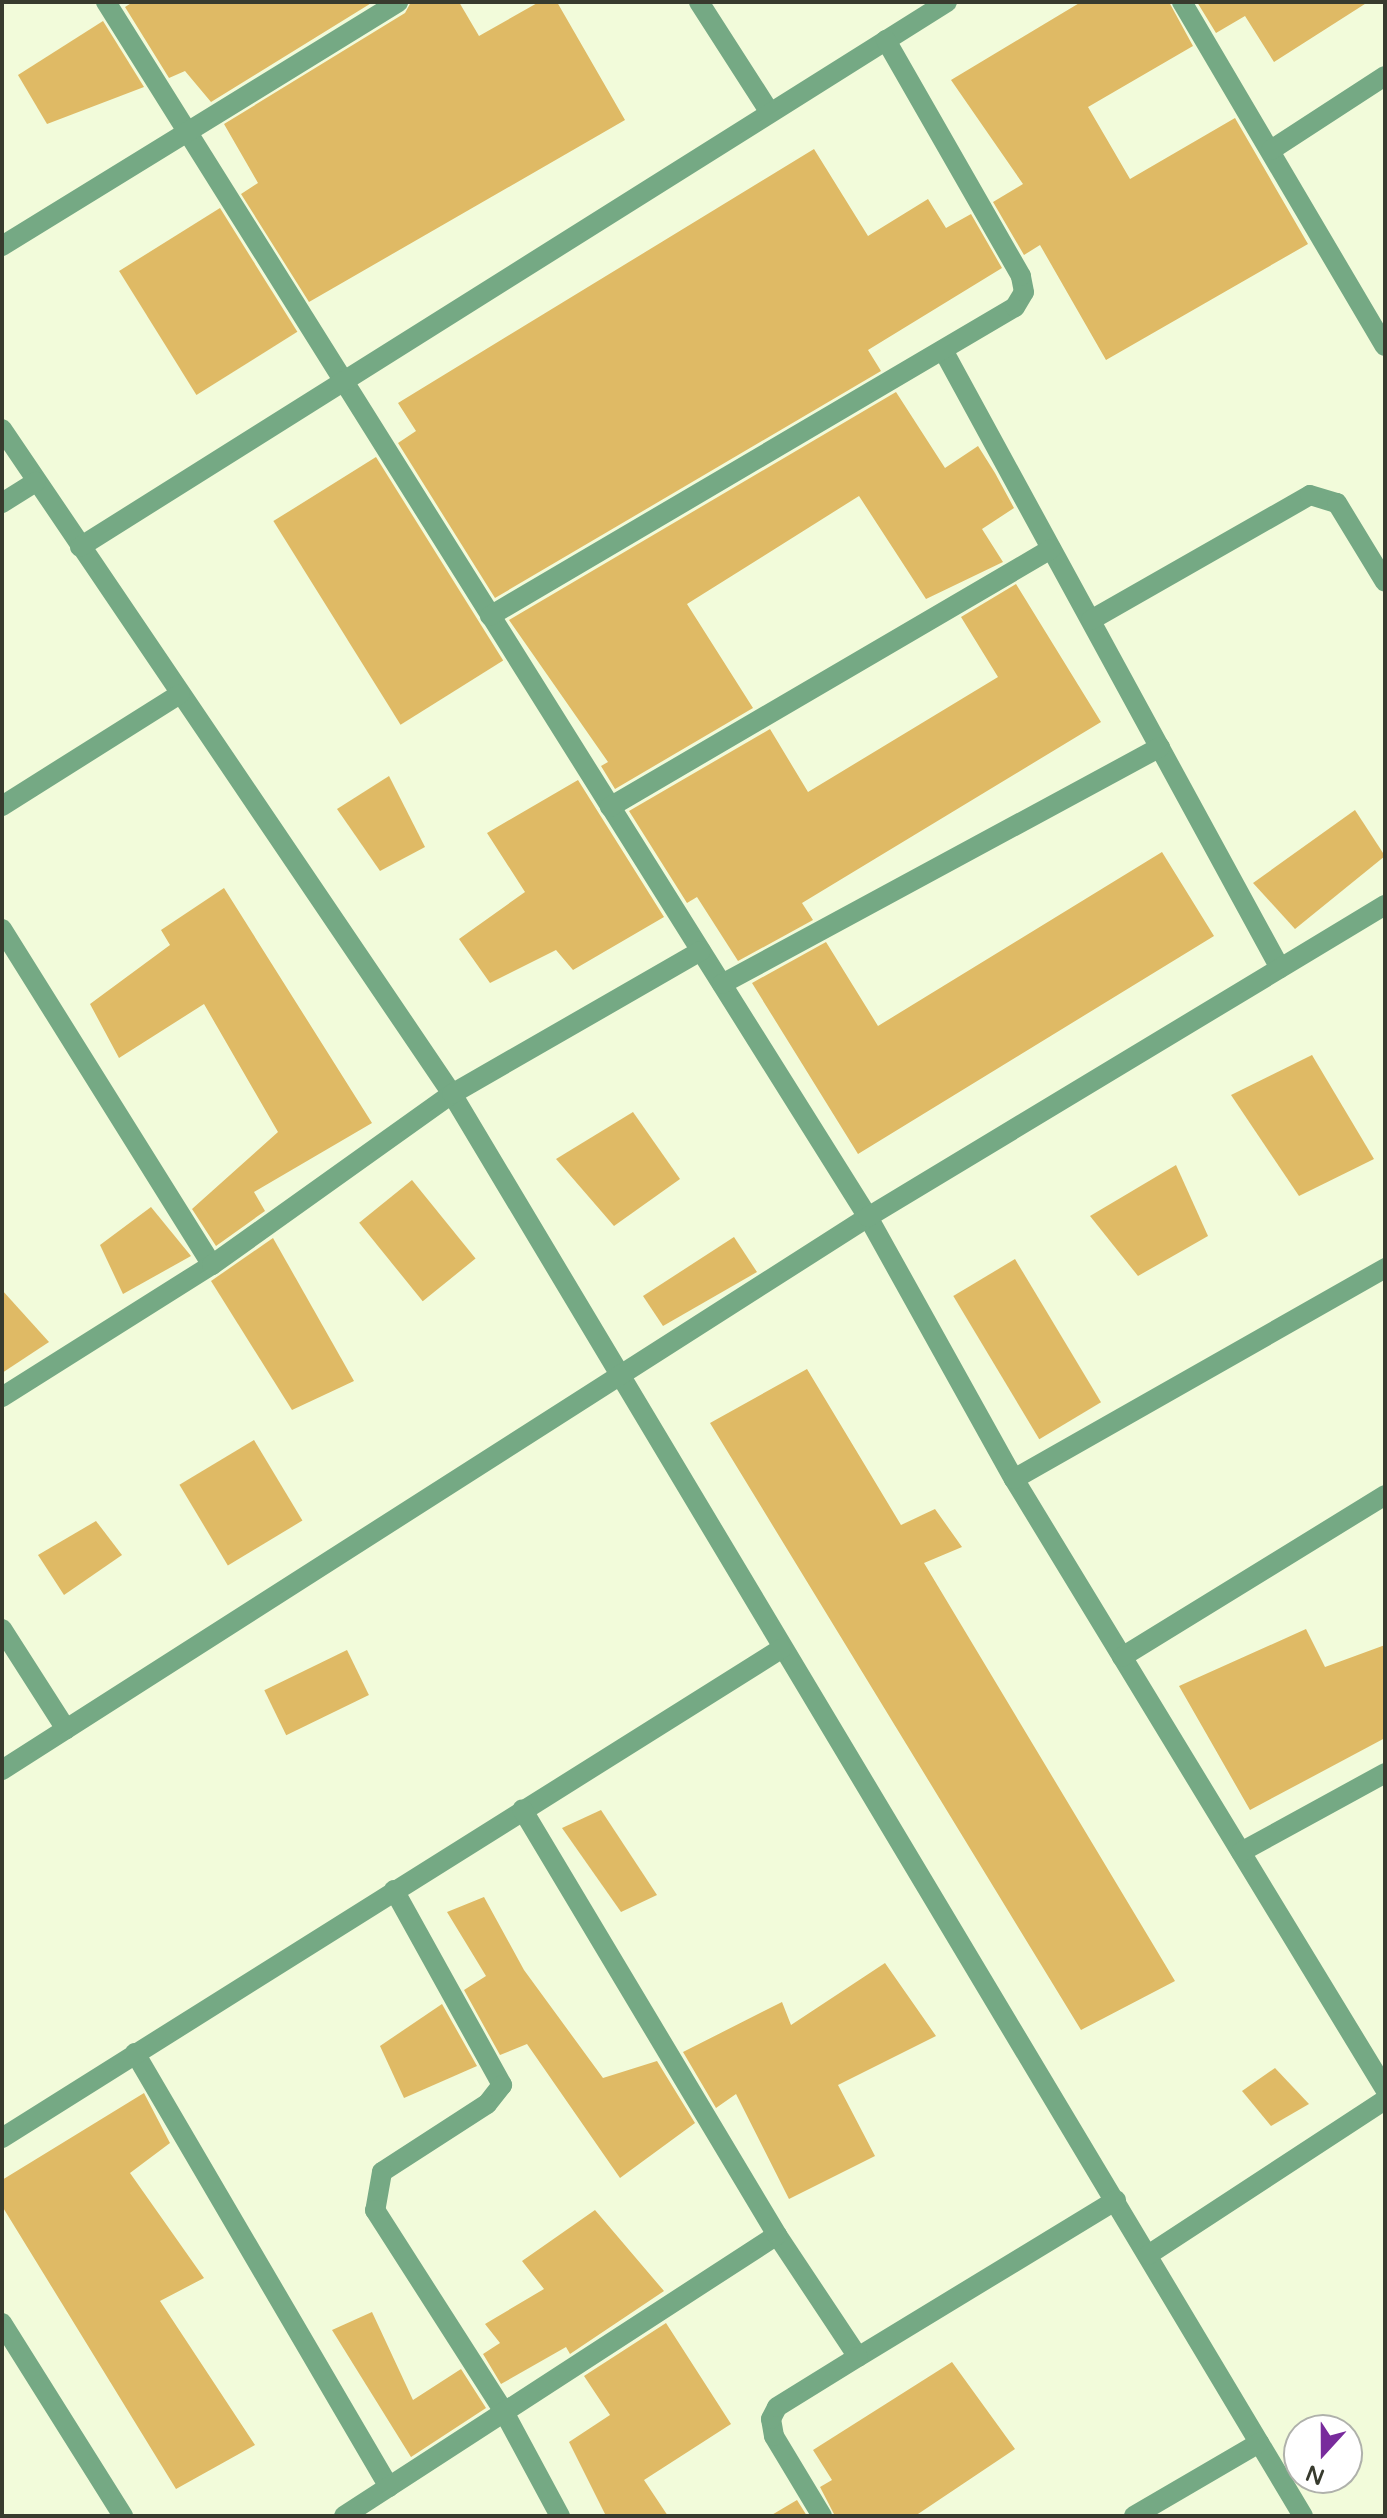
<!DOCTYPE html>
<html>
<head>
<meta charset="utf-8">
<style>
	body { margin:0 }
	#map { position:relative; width:1387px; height:2518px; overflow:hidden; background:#f2fbda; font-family:"Varela Round",sans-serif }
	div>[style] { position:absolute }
	.building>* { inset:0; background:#dfba65; transform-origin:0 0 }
	.minor>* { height:20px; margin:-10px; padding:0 10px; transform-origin:10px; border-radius:10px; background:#75a984 }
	span { translate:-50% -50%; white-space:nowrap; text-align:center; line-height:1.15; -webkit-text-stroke:6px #fff; paint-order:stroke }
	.frame { position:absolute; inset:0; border:4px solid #383b2e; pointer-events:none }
	.north { position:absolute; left:1283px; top:2414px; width:80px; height:80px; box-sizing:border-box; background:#fff; border:2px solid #afb1ab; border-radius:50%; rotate:201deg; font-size:22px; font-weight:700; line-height:32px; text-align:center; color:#383b2e }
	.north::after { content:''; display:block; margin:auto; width:28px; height:36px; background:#782b9c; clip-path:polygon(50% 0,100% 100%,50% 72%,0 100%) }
</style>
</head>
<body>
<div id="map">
	<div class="building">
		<i style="clip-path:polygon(133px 2px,373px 2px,211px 102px,185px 71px,169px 78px,125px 7px)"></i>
		<i style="clip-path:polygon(411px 2px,459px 2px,479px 36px,539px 2px,557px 2px,625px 120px,309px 302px,241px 194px,258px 183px,224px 124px,405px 13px)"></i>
		<i style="clip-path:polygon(1081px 2px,1169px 2px,1193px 46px,1088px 107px,1130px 179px,1235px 118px,1308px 244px,1106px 360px,1040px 245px,1024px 255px,993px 202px,1023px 184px,951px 80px)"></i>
		<i style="clip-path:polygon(1197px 2px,1368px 2px,1274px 62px,1245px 16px,1216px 33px)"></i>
		<i style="clip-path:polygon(103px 21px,144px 87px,47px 124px,18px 75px)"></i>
		<i style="clip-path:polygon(814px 149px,868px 236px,928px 199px,946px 228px,971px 214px,1002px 268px,868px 350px,881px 371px,495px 598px,398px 443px,416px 431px,398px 403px)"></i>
		<i style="left:220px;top:208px;width:146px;height:119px;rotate:58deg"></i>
		<i style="clip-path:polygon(896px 392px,945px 468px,978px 446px,995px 473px,1014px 508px,982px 529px,1003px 562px,926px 599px,859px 496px,687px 604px,753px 708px,615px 789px,601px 766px,608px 762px,509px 620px)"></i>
		<i style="left:376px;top:457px;width:240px;height:121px;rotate:58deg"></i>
		<i style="clip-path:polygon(1016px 584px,1101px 722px,802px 903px,813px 920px,738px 961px,697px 897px,687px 903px,629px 811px,770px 729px,808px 792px,998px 677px,961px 617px)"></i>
		<i style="clip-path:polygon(389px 776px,425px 847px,380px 871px,337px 809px)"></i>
		<i style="clip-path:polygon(578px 780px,664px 917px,573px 970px,556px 950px,490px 983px,459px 939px,525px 892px,487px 833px)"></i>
		<i style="clip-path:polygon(1355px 810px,1385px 856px,1295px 929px,1253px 883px)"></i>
		<i style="clip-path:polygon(1162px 852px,1214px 936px,858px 1154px,752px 983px,826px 942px,878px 1026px)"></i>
		<i style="clip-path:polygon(224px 888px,372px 1123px,254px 1192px,265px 1211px,216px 1246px,192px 1209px,278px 1132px,204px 1004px,119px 1058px,90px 1004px,170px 945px,161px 930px)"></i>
		<i style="clip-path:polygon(1312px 1055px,1374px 1159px,1299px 1196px,1231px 1095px)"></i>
		<i style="clip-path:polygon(633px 1112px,680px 1179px,614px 1226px,556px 1159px)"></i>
		<i style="clip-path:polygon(1176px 1165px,1208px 1236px,1138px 1276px,1090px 1216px)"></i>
		<i style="left:412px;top:1180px;width:101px;height:68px;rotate:51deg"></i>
		<i style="clip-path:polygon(151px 1207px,191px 1256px,123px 1294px,100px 1245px)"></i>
		<i style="clip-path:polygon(734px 1237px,757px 1272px,663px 1326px,643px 1296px)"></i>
		<i style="clip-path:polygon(273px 1238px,354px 1381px,292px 1410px,211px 1281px)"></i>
		<i style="left:1015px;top:1259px;width:167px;height:72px;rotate:59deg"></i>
		<i style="clip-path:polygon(2px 1290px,49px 1342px,2px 1373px)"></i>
		<i style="clip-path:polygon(807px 1369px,901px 1525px,935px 1509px,962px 1547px,924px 1563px,1175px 1981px,1081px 2030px,710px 1423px)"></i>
		<i style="left:254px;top:1440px;width:94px;height:87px;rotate:59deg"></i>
		<i style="clip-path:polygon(96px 1521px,122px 1555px,64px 1595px,38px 1555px)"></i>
		<i style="clip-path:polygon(1306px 1629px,1325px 1667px,1385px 1645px,1385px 1738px,1250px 1810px,1179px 1686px)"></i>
		<i style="left:347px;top:1650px;width:50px;height:92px;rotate:64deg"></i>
		<i style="clip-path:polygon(601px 1810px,657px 1895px,621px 1912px,562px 1828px)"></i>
		<i style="clip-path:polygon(484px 1897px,524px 1970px,603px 2078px,657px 2061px,695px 2123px,620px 2178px,527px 2044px,500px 2055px,464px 1990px,486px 1976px,447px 1912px)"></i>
		<i style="clip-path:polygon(885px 1963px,936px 2036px,838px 2085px,875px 2156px,789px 2199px,736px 2094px,716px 2108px,683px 2052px,782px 2002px,791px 2025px)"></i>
		<i style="clip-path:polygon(442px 2004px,477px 2066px,404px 2098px,380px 2046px)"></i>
		<i style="clip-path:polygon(1275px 2068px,1309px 2104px,1271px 2126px,1242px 2091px)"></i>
		<i style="clip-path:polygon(144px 2093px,170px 2143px,130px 2173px,204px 2278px,160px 2301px,255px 2445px,176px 2489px,2px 2206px,2px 2180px)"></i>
		<i style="clip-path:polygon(595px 2210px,664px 2291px,570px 2354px,566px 2347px,501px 2384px,483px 2354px,500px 2343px,485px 2324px,544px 2289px,522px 2261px)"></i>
		<i style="clip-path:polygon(372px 2312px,413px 2400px,461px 2369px,486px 2408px,411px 2457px,332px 2330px)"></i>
		<i style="clip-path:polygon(666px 2323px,731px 2424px,644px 2480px,668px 2516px,606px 2516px,569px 2442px,610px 2415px,584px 2376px)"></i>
		<i style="clip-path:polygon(952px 2362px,1015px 2449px,915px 2516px,835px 2516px,820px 2487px,832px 2480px,813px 2450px)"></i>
		<i style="clip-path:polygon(797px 2500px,807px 2516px,770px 2516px)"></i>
	</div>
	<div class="minor">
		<i style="left:106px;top:2px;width:1434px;rotate:57.91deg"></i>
		<i style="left:868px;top:1217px;width:300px;rotate:60.9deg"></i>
		<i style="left:1014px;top:1479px;width:714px;rotate:58.69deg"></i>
		<i style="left:699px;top:2px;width:126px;rotate:57.3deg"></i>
		<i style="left:1182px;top:2px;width:399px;rotate:59.5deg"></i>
		<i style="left:1271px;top:150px;width:136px;rotate:-33deg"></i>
		<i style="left:2px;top:246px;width:465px;rotate:-31.6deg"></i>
		<i style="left:943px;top:350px;width:704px;rotate:61.4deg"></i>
		<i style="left:2px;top:429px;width:803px;rotate:55.91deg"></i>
		<i style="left:452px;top:1094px;width:1657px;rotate:59.1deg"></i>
		<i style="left:2px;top:503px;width:40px;rotate:-32deg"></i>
		<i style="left:80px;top:547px;width:1024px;rotate:-32.15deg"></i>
		<i style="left:490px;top:616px;width:609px;rotate:-30.48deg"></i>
		<i style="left:1015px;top:307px;width:17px;rotate:-59deg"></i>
		<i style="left:1024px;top:292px;width:16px;rotate:-101deg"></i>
		<i style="left:1021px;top:276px;width:272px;rotate:-119.8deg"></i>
		<i style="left:1091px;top:620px;width:252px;rotate:-29.7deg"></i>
		<i style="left:1310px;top:495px;width:28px;rotate:17deg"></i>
		<i style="left:1337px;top:503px;width:92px;rotate:58.7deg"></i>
		<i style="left:2px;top:806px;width:210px;rotate:-32.2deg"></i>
		<i style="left:610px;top:807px;width:511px;rotate:-30.33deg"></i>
		<i style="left:2px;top:929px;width:396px;rotate:58deg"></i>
		<i style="left:722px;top:984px;width:498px;rotate:-28.4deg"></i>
		<i style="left:2px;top:1397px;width:248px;rotate:-32.2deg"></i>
		<i style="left:212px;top:1265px;width:295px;rotate:-35.5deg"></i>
		<i style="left:452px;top:1094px;width:287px;rotate:-29.9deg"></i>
		<i style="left:1014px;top:1479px;width:427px;rotate:-29.6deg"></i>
		<i style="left:2px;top:1629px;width:119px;rotate:57.4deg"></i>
		<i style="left:1122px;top:1657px;width:309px;rotate:-31.6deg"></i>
		<i style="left:2px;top:1770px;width:1028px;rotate:-32.56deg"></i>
		<i style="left:868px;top:1217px;width:604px;rotate:-31.11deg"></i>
		<i style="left:1241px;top:1852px;width:164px;rotate:-28.7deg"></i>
		<i style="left:394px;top:1890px;width:223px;rotate:61deg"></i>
		<i style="left:502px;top:2085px;width:24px;rotate:128deg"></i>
		<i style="left:487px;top:2104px;width:125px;rotate:147.1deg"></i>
		<i style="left:382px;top:2172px;width:39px;rotate:100deg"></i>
		<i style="left:375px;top:2210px;width:240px;rotate:57.4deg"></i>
		<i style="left:504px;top:2412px;width:118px;rotate:61.7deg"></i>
		<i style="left:135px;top:2053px;width:503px;rotate:59.66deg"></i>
		<i style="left:2px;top:2138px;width:920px;rotate:-32.12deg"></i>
		<i style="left:777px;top:2235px;width:146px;rotate:56.4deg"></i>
		<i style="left:858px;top:2357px;width:302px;rotate:-31.3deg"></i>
		<i style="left:1148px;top:2255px;width:283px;rotate:-33.2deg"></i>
		<i style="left:2px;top:2323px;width:228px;rotate:57.9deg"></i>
		<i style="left:344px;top:2516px;width:516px;rotate:-32.98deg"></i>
		<i style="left:777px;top:2235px;width:496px;rotate:-120.9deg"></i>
		<i style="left:822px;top:2516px;width:93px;rotate:-121deg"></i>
		<i style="left:774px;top:2436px;width:17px;rotate:-100deg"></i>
		<i style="left:771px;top:2419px;width:13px;rotate:-63deg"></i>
		<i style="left:777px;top:2407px;width:95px;rotate:-31.7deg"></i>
		<i style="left:1134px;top:2516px;width:145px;rotate:-30.3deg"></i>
	</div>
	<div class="frame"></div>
	<div class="north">N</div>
</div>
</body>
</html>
